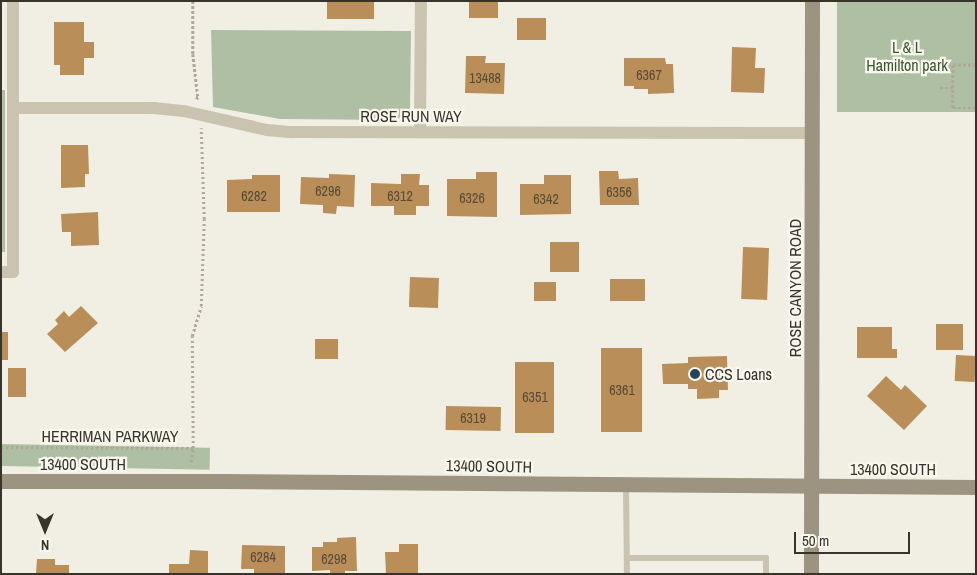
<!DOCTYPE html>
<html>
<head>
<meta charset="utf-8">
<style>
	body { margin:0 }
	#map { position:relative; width:977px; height:575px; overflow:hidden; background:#f1efe3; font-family:"Archivo Narrow",sans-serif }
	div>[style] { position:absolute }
	.green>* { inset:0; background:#aebfa4; transform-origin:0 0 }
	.building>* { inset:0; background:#b98e59; transform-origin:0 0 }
	.path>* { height:2.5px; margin-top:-1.25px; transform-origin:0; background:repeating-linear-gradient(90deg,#afa896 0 2.5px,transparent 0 5px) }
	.lane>* { height:6px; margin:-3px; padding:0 3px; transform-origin:3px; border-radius:3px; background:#c9c3af }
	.street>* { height:12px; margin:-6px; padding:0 6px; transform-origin:6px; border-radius:6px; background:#c9c3af }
	.secondary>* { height:15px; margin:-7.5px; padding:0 7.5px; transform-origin:7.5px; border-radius:7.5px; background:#9c9381 }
	.dots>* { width:14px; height:14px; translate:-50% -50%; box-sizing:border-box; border:2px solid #f9f8ef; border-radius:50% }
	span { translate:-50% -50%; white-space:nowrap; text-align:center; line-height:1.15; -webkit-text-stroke:4.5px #f9f8ef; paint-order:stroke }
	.number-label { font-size:14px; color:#584a37 }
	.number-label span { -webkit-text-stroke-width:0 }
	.park-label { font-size:16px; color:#3e5433 }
	.street-label { font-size:16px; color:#38342c }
	.poi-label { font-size:16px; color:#38342c }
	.left { translate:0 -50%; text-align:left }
	.frame { position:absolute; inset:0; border:2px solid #38342c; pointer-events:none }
	.north { position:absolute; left:20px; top:505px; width:50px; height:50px; -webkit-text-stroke:4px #f9f8ef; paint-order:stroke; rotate:180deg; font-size:14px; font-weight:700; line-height:20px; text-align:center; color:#38342c }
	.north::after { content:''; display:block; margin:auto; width:18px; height:22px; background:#38342c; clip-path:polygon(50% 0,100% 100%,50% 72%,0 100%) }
	.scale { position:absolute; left:794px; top:532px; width:116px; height:22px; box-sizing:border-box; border:2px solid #38342c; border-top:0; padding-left:6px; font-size:15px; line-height:18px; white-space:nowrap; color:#38342c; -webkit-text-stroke:4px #f9f8ef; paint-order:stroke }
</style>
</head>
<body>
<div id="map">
	<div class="green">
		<i style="left:837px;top:1px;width:139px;height:111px"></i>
		<i style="clip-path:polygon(211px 30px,411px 31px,410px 108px,397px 120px,280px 119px,213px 107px)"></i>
		<i style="left:1px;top:90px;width:4px;height:162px"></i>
		<i style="left:1px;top:444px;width:209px;height:22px;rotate:1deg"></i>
	</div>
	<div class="building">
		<i style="clip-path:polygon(338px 1px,374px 1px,374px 19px,327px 19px,327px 2px)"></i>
		<i style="left:469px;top:1px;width:29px;height:17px"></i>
		<i style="left:517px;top:18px;width:29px;height:22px"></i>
		<i style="clip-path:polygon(54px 22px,84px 22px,84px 42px,94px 42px,94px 58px,84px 58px,84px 75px,60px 75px,60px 65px,54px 65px)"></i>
		<i style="clip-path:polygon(732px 47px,756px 48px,755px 68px,765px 68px,764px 93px,731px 92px)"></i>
		<i style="clip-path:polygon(466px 56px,486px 56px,485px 63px,505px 63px,504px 94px,465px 93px)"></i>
		<i style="clip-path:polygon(624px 58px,665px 58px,666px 64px,673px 64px,674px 93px,648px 94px,648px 89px,634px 89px,634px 86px,624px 86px)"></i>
		<i style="clip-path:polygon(61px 145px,88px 145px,89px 174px,85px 174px,85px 187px,61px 188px)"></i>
		<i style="clip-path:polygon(599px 171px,618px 171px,619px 179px,638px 178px,639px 205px,600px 205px)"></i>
		<i style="clip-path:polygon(476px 172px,497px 172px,497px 217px,447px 216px,447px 179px,476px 179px)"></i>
		<i style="clip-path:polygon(329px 174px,355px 175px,354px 207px,337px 206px,336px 214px,323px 213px,323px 205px,300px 204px,301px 177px,329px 178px)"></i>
		<i style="clip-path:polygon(401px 174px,420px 174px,419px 185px,429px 185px,429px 206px,416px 206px,416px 215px,394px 215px,394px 206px,371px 206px,371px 183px,401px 184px)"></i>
		<i style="clip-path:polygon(252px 175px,280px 175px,280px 212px,227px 212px,227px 180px,252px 179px)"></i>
		<i style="clip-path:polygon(544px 175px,571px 175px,571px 214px,520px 215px,520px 184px,544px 184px)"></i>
		<i style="clip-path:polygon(98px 212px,99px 245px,71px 246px,71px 232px,62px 232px,61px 214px)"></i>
		<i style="left:550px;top:242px;width:29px;height:30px"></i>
		<i style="left:743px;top:247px;width:26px;height:52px;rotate:2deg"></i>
		<i style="left:410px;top:277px;width:29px;height:30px;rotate:2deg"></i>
		<i style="left:610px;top:279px;width:35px;height:22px"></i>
		<i style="left:534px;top:282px;width:22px;height:19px"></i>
		<i style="clip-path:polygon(81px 306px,98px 323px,65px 352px,47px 334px,58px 324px,55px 320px,64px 311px,69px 317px)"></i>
		<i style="left:936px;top:324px;width:27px;height:26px"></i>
		<i style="clip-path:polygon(857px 327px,892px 327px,892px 349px,897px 349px,897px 358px,857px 358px)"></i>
		<i style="left:1px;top:332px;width:7px;height:28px"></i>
		<i style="left:315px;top:339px;width:23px;height:20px"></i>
		<i style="left:601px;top:348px;width:41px;height:84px"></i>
		<i style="left:956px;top:355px;width:20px;height:26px;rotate:3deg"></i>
		<i style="clip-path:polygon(727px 356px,728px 390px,719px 390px,719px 398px,697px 399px,697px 389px,688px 389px,688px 384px,663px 384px,662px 364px,688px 363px,688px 357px)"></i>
		<i style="left:515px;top:362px;width:39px;height:71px"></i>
		<i style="left:8px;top:368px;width:18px;height:29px"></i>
		<i style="clip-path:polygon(886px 376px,901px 390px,905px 385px,927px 406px,904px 430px,867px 396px)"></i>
		<i style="left:446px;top:406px;width:55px;height:24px;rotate:1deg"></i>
		<i style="clip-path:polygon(356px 537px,357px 571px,345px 571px,345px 574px,330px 574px,330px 570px,312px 571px,312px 547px,323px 547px,323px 542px,337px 542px,337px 538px)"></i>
		<i style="clip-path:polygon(399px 544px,418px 544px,418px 574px,386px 574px,385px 552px,399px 552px)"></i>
		<i style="clip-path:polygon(242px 545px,285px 546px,285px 574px,254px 574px,254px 569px,241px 569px)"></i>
		<i style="clip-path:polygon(190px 550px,208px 551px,208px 574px,169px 574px,169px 564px,189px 564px)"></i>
		<i style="clip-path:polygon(37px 559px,55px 559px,55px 565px,69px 565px,69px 574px,36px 574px)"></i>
	</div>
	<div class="path">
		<i style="left:193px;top:1px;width:53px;rotate:90deg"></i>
		<i style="left:193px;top:54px;width:43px;rotate:83.4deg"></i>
		<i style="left:198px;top:97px;width:4px;rotate:117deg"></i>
		<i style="left:976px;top:65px;width:23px;rotate:180deg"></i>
		<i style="left:953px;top:65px;width:43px;rotate:90deg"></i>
		<i style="left:953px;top:108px;width:23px"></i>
		<i style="left:940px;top:88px;width:13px"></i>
		<i style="left:1px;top:447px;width:192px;rotate:0.3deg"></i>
		<i style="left:191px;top:462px;width:14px;rotate:-82deg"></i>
		<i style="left:193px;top:448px;width:112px;rotate:-90.5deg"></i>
		<i style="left:192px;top:336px;width:31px;rotate:-73deg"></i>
		<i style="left:201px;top:306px;width:87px;rotate:-88deg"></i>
		<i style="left:204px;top:219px;width:91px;rotate:-91.9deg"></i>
	</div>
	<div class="lane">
		<i style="left:626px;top:485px;width:89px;rotate:89.4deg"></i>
		<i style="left:627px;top:558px;width:139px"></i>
		<i style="left:766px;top:558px;width:16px;rotate:90deg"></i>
	</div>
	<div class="street">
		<i style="left:13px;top:108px;width:141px"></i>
		<i style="left:154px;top:108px;width:30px;rotate:6deg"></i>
		<i style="left:184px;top:111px;width:85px;rotate:12.9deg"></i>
		<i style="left:267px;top:130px;width:25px;rotate:5deg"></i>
		<i style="left:292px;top:132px;width:520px;rotate:0.11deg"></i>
		<i style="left:420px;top:132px;width:131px;rotate:-89.6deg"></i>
		<i style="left:1px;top:272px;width:12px"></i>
		<i style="left:13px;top:272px;width:271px;rotate:-90deg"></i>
	</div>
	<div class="secondary">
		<i style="left:1px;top:481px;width:222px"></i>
		<i style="left:223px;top:481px;width:753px;rotate:0.46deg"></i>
		<i style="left:811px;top:574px;width:573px;rotate:-89.9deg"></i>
	</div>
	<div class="dots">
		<i style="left:695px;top:374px;background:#264456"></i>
	</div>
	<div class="number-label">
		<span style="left:649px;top:75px">6367</span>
		<span style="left:485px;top:78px">13488</span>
		<span style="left:328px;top:191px">6296</span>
		<span style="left:619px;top:192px">6356</span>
		<span style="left:254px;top:196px">6282</span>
		<span style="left:400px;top:196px">6312</span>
		<span style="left:472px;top:198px">6326</span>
		<span style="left:546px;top:199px">6342</span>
		<span style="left:622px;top:390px">6361</span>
		<span style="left:535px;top:397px">6351</span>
		<span style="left:473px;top:418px">6319</span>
		<span style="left:263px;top:557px">6284</span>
		<span style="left:334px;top:559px">6298</span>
	</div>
	<div class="park-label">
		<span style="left:907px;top:56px">L &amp; L<br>Hamilton park</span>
	</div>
	<div class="street-label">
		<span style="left:411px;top:116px">ROSE RUN WAY</span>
		<span style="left:795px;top:288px;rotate:-90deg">ROSE CANYON ROAD</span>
		<span style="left:110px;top:436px">HERRIMAN PARKWAY</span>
		<span style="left:83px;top:464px">13400 SOUTH</span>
		<span style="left:489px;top:466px;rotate:1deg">13400 SOUTH</span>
		<span style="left:893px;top:469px">13400 SOUTH</span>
	</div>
	<div class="poi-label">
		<span class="left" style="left:705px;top:374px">CCS Loans</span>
	</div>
	<div class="frame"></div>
	<div class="north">N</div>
	<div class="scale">50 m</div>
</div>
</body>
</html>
